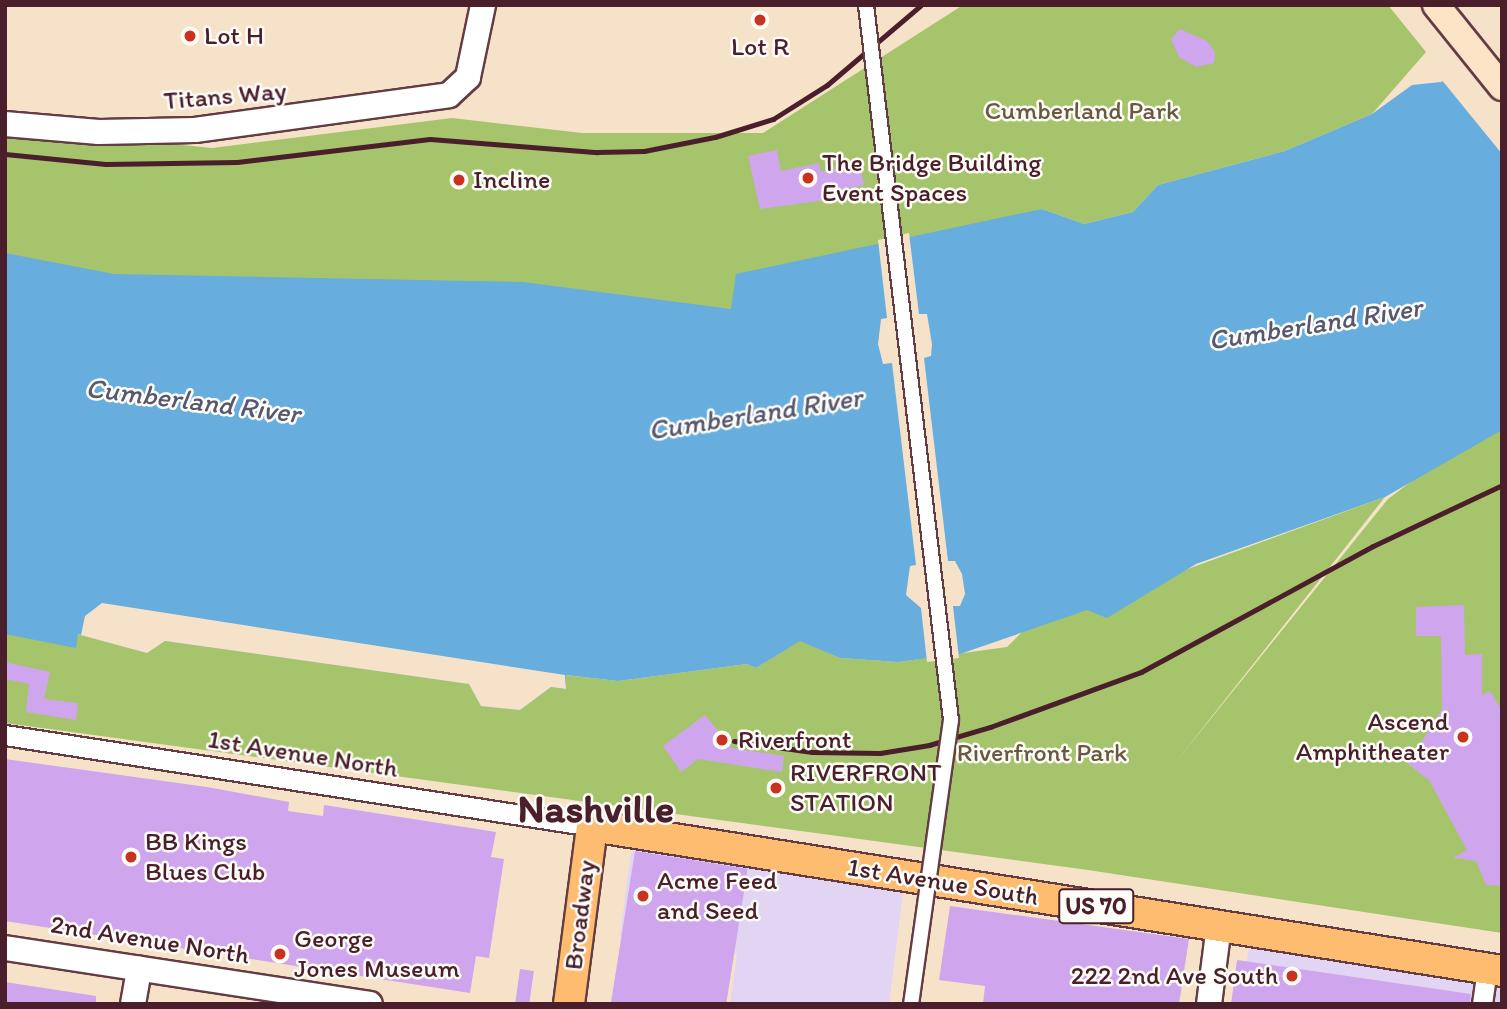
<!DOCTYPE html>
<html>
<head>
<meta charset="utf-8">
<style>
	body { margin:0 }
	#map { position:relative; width:1507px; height:1009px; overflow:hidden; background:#f5e2c9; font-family:Itim,sans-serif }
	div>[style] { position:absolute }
	.built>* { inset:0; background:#e2d4f3 }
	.green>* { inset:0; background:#a6c46b }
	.water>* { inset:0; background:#67addd }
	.pier>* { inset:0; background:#f5e2c9 }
	.building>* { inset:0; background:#cfa6ed; transform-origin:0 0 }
	.roads { filter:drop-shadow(2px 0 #643c43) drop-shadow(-2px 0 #643c43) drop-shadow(0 2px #643c43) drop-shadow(0 -2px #643c43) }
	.minor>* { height:19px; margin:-9.5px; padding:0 9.5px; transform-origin:9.5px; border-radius:9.5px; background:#fff }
	.tertiary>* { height:24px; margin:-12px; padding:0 12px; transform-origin:12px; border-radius:12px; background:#fff }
	.secondary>* { height:26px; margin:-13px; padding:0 13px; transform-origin:13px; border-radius:13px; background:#fee4c6 }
	.primary>* { height:30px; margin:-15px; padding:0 15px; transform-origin:15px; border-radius:15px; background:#fdbc70 }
	.rail>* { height:5px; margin:-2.5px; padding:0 2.5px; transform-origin:2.5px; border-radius:2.5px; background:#4a1f2b }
	.bridges { filter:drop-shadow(2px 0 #643c43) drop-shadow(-2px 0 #643c43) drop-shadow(0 2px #643c43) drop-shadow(0 -2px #643c43) }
	.pedestrian-bridge>* { height:14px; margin:-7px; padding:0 7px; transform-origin:7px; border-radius:7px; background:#fff }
	.dots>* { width:19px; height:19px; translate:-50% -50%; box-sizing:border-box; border:4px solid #fdfcf7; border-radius:50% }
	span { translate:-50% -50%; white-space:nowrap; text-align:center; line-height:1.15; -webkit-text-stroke:5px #fdfcf7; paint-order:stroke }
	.shield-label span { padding:2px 5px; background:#fdfcf7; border:2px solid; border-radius:5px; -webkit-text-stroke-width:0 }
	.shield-label { font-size:24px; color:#4a1f2b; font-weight:700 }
	.poi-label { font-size:26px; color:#4a1f2b }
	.left { translate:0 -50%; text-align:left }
	.right { translate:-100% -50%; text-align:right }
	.street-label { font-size:26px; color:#4a1f2b }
	.park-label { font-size:26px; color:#6a5941 }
	.water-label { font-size:28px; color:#565872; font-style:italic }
	.town-label { font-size:40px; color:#4a1f2b; font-weight:700 }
	.frame { position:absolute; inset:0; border:7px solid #4a1f2b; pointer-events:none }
</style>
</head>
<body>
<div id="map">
	<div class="built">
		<i style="clip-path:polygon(636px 850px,903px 893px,889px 1004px,730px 1004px,737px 954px,620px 936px,631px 853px)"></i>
		<i style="clip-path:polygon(1249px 946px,1502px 988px,1502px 1004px,1241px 1004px)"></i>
	</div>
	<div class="green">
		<i style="clip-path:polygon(963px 5px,1388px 5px,1426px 52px,1372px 114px,1285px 151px,1158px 185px,1133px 212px,1084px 224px,1042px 209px,731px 309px,159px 281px,5px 258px,5px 127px,212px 148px,452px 118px,582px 133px,763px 133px)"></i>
		<i style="clip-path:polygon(1493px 420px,1502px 425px,1502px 933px,1088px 870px,5px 723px,5px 602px,77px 634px,147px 653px,165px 640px,469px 684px,481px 706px,520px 710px,565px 675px,618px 681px,747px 664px,756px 668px,800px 640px,840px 658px,898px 662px,1007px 647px,1026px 628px,1385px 497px,1175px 763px,1388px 499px)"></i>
	</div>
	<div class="water">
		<i style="clip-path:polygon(1502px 51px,1502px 430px,1385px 497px,1196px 564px,1107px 618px,1087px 610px,960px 654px,898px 662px,840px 658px,800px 641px,756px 668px,747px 664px,618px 681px,566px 675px,566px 689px,551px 687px,520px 710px,481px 706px,469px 684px,165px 641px,147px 653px,78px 634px,76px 648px,5px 634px,5px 253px,114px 274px,523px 282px,731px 309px,736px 274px,1042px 209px,1084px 224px,1133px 212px,1158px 185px,1285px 151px,1372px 114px,1412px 85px,1441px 82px)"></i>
	</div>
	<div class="pier">
		<i style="clip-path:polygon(1502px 48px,1502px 154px,1441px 79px)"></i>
		<i style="clip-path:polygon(909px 233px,919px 314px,927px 314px,932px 344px,931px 356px,924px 358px,948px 561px,955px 561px,962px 574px,965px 594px,960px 606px,953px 606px,959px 658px,927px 662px,921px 608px,906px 595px,910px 566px,916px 565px,892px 363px,883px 364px,878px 344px,881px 319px,887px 318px,878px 240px)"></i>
		<i style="clip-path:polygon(102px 603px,565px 675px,566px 689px,551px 687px,520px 710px,481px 706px,469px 684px,165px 641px,147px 653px,81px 635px,85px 616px)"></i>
	</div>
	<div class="building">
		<i style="clip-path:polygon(1180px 29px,1207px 41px,1215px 52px,1214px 63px,1196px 67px,1179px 57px,1171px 39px)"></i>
		<i style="clip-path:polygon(777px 150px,781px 171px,819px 163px,821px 172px,860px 164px,864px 185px,824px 194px,826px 200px,760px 209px,748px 156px)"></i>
		<i style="clip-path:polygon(1464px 605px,1465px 655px,1482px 654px,1482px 695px,1490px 691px,1502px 711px,1502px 886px,1486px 885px,1476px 861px,1453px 858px,1467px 850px,1429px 780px,1408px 764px,1442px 709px,1441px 636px,1416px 636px,1416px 607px)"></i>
		<i style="clip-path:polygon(5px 662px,50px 672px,44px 699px,78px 703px,76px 720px,26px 712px,29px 684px,5px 679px)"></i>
		<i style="clip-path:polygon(705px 715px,732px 748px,784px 756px,782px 772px,698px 759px,681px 772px,663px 746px)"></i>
		<i style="clip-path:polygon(5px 759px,207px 787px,289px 802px,288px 811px,323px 816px,324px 805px,496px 832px,491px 857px,504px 859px,489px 958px,476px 956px,470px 993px,5px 921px)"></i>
		<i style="left:635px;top:851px;width:114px;height:155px;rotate:9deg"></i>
		<i style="clip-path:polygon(950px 906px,1189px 939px,1179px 1004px,983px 1004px,985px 986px,939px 980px)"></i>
		<i style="clip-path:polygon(1237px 960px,1471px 994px,1470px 1004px,1231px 1004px)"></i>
		<i style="left:520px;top:969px;width:14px;height:34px;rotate:8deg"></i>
		<i style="clip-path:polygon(5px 982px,96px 996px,96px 1004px,5px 1004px)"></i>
	</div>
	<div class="roads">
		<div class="minor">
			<i style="left:5px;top:735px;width:594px;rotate:8.81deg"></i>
			<i style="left:1482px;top:1004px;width:35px;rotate:-82deg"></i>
		</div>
		<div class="tertiary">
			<i style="left:5px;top:124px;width:94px;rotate:4.9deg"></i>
			<i style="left:99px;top:132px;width:96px;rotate:-1.2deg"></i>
			<i style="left:195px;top:130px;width:256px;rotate:-7.8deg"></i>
			<i style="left:449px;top:95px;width:26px;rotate:-43deg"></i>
			<i style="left:468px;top:77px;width:74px;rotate:-78.2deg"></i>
			<i style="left:5px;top:948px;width:369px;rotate:8.7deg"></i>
			<i style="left:133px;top:1004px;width:36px;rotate:-80deg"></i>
			<i style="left:1209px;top:1004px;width:80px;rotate:-82.8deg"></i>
		</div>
		<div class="secondary">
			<i style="left:1436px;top:5px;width:105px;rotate:51.2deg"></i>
		</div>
		<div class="primary">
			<i style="left:569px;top:1004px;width:179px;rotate:-82.6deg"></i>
			<i style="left:592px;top:826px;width:921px;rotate:9.05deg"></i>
		</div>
	</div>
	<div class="rail">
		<i style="left:5px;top:154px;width:101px;rotate:5.7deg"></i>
		<i style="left:106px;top:164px;width:131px;rotate:-0.9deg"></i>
		<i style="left:237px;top:162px;width:194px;rotate:-6.8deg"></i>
		<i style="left:430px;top:139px;width:168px;rotate:4.5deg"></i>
		<i style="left:597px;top:152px;width:47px;rotate:-1.2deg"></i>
		<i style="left:644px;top:151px;width:72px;rotate:-11.2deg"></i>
		<i style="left:715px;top:137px;width:61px;rotate:-17.2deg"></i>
		<i style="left:773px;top:119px;width:64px;rotate:-32.2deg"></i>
		<i style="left:827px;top:85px;width:123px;rotate:-40.4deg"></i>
		<i style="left:734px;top:741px;width:79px;rotate:8deg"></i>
		<i style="left:812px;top:752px;width:68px;rotate:0.8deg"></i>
		<i style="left:880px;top:753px;width:50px;rotate:-9.3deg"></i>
		<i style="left:929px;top:745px;width:64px;rotate:-16.4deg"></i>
		<i style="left:990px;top:727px;width:161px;rotate:-20deg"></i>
		<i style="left:1141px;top:672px;width:264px;rotate:-28.5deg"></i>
		<i style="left:1373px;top:546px;width:143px;rotate:-25.3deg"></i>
	</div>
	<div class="bridges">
		<div class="pedestrian-bridge">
			<i style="left:866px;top:5px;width:720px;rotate:83.22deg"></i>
			<i style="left:951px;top:720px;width:287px;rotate:98deg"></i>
		</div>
	</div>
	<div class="dots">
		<i style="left:760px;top:20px;background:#c8321e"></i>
		<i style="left:190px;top:36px;background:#c8321e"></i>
		<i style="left:808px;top:178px;background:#c8321e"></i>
		<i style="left:459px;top:180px;background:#c8321e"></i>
		<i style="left:1463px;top:737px;background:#c8321e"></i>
		<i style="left:722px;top:740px;background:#c8321e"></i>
		<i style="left:776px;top:788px;background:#c8321e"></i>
		<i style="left:131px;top:857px;background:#c8321e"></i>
		<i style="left:643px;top:896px;background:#c8321e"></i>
		<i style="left:280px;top:954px;background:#c8321e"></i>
		<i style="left:1292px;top:976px;background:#c8321e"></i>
	</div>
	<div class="shield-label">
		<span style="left:1096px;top:906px">US 70</span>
	</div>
	<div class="poi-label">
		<span class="left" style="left:204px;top:36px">Lot H</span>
		<span style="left:760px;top:47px">Lot R</span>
		<span class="left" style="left:822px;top:178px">The Bridge Building<br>Event Spaces</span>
		<span class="left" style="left:473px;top:180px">Incline</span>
		<span class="right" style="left:1449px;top:737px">Ascend<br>Amphitheater</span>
		<span class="left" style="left:738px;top:740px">Riverfront</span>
		<span class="left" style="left:790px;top:788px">RIVERFRONT<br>STATION</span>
		<span class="left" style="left:145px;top:857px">BB Kings<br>Blues Club</span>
		<span class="left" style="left:657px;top:896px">Acme Feed<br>and Seed</span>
		<span class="left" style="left:294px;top:954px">George<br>Jones Museum</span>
		<span class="right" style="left:1278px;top:976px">222 2nd Ave South</span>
	</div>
	<div class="street-label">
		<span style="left:225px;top:96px;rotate:-5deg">Titans Way</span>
		<span style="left:303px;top:754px;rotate:9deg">1st Avenue North</span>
		<span style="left:943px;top:882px;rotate:9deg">1st Avenue South</span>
		<span style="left:580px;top:915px;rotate:-83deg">Broadway</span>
		<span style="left:150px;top:940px;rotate:9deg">2nd Avenue North</span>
	</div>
	<div class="park-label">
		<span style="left:1082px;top:111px">Cumberland Park</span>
		<span style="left:1042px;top:753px">Riverfront Park</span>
	</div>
	<div class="water-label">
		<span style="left:1315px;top:323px;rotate:-9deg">Cumberland River</span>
		<span style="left:193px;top:400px;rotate:7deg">Cumberland River</span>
		<span style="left:755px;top:413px;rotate:-9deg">Cumberland River</span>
	</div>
	<div class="town-label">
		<span style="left:596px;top:808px">Nashville</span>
	</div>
	<div class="frame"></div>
</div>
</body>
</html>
